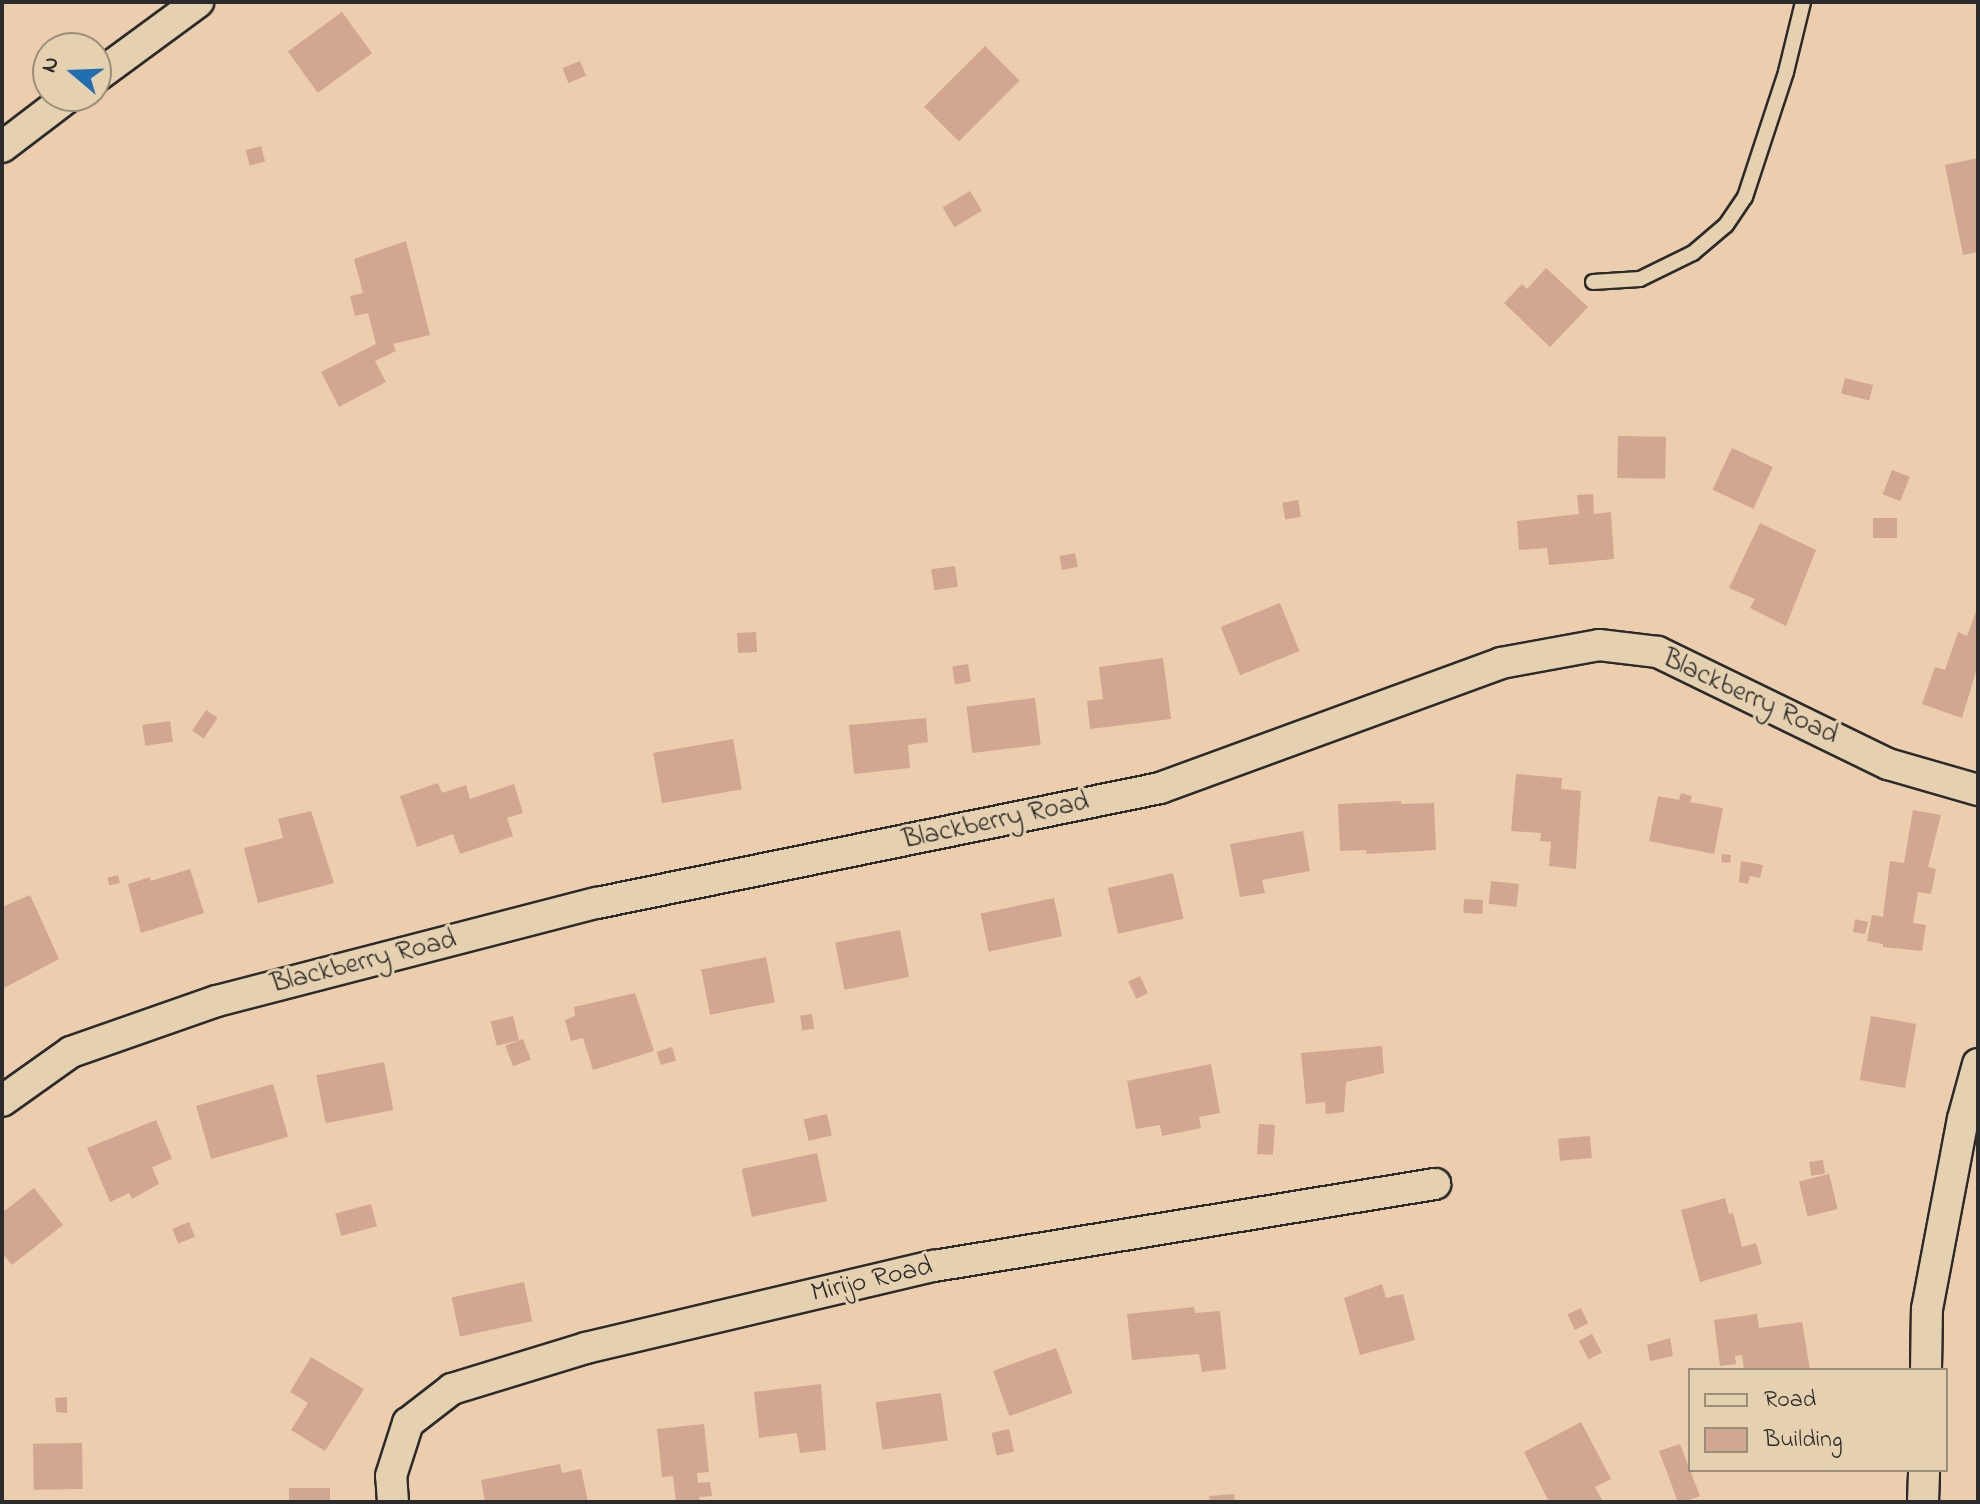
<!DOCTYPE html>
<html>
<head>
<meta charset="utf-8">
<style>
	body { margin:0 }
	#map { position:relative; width:1980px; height:1504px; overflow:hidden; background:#eccdae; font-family:"Indie Flower",sans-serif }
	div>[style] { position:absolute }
	.building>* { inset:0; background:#d1a792; transform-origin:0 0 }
	.roads { filter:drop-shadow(2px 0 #2b2b2b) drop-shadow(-2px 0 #2b2b2b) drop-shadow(0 2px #2b2b2b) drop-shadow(0 -2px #2b2b2b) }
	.service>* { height:14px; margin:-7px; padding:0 7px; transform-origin:7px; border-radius:7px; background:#e5d0af }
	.minor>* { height:30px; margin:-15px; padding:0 15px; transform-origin:15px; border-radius:15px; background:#e5d0af }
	span { translate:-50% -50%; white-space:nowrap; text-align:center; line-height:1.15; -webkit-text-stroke:6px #e5d0af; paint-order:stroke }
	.street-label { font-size:28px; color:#2b2b2b }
	.frame { position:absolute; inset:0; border:4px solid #2b2b2b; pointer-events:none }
	.legend { position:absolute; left:1688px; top:1368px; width:260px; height:104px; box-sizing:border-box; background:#e5d0af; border:2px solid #9b8e7a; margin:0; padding:10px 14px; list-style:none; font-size:24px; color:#2b2b2b }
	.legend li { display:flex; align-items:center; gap:16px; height:40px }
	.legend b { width:40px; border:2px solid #9b8e7a }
	.north { position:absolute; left:32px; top:32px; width:80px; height:80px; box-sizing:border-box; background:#e5d0af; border:2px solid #9b8e7a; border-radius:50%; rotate:289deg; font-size:22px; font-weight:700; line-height:32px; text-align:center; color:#2b2b2b }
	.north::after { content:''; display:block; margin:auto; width:28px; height:36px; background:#1f6fb2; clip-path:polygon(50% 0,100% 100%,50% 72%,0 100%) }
</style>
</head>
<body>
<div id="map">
	<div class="building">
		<i style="left:342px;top:12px;width:51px;height:67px;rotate:54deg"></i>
		<i style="left:985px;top:46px;width:49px;height:86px;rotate:45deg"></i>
		<i style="left:580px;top:61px;width:16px;height:19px;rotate:68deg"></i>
		<i style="left:261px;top:146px;width:16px;height:16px;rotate:75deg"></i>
		<i style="clip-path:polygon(1978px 158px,1978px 252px,1963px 255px,1945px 165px)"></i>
		<i style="left:970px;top:191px;width:23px;height:32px;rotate:59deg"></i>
		<i style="clip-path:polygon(406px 241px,430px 335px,393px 344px,396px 351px,375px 361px,386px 382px,339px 407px,321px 372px,376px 344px,368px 313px,355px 316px,350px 296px,363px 293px,354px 259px)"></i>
		<i style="clip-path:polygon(1546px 268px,1588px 307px,1550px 347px,1504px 303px,1522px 284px,1527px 289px)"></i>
		<i style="left:1845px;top:378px;width:29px;height:16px;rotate:14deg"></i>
		<i style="left:1618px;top:436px;width:48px;height:42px;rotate:1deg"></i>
		<i style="left:1732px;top:448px;width:45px;height:46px;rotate:25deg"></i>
		<i style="left:1892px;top:470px;width:19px;height:26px;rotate:21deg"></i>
		<i style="clip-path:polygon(1593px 494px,1594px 514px,1611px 512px,1614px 559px,1549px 565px,1547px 548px,1519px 550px,1517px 521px,1579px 514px,1577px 495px)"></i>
		<i style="left:1298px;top:500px;width:17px;height:16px;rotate:80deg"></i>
		<i style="left:1873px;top:518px;width:24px;height:20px"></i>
		<i style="clip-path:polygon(1760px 523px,1816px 550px,1786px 626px,1750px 608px,1755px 599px,1729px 588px)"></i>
		<i style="left:1075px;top:553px;width:14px;height:16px;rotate:78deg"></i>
		<i style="left:955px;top:566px;width:21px;height:24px;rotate:82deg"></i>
		<i style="left:1280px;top:603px;width:52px;height:64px;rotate:68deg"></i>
		<i style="clip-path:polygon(1978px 606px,1978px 665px,1962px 718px,1922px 704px,1935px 667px,1945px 670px,1958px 632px,1967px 636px)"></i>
		<i style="left:756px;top:632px;width:20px;height:19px;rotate:87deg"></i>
		<i style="clip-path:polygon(1163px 658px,1171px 719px,1090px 729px,1087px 701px,1103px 699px,1099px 667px)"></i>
		<i style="left:968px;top:664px;width:18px;height:16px;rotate:81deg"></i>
		<i style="left:1035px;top:698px;width:47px;height:69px;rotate:83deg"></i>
		<i style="left:206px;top:710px;width:14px;height:25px;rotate:34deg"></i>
		<i style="clip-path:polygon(926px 718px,928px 742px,908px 745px,910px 768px,854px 774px,849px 725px)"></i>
		<i style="left:170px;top:721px;width:21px;height:28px;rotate:82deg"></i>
		<i style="left:733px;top:739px;width:51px;height:81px;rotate:80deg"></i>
		<i style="clip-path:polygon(1516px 774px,1562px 778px,1561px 789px,1581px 791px,1576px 869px,1549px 866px,1551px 842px,1540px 841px,1541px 833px,1511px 831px)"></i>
		<i style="clip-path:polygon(438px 783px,442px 793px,466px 785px,470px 799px,514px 784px,523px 813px,507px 818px,513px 836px,460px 854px,453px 834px,417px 847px,400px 796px)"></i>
		<i style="clip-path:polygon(1681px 793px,1692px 796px,1690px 802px,1723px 808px,1714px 854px,1649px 841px,1658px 796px,1679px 800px)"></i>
		<i style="clip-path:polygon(1401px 801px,1401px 804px,1434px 803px,1436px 850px,1366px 854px,1367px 850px,1340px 851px,1338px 804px)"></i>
		<i style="clip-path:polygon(1913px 810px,1941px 815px,1928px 867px,1936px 869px,1931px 894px,1918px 892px,1913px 923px,1926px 925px,1922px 951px,1883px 947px,1883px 944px,1867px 941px,1872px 915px,1883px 917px,1890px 861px,1904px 863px)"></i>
		<i style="clip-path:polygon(311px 811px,334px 883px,258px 903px,244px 848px,283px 838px,278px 819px)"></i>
		<i style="clip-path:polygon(1303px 831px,1310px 871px,1262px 880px,1265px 893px,1240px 897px,1230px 844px)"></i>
		<i style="left:1722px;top:854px;width:9px;height:8px;rotate:6deg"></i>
		<i style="clip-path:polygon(1741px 861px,1763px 865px,1760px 878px,1750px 876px,1748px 884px,1739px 882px)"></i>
		<i style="clip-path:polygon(190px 869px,204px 913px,141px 933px,128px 884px,150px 877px,151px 881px)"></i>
		<i style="left:1173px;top:873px;width:47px;height:67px;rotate:77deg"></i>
		<i style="left:118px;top:875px;width:8px;height:11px;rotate:76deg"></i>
		<i style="left:1491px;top:881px;width:28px;height:23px;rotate:6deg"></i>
		<i style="clip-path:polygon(30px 895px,59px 959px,2px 989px,2px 907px)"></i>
		<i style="left:1054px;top:898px;width:39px;height:75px;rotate:78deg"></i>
		<i style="left:1464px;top:899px;width:19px;height:14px;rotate:3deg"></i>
		<i style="clip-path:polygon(1855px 919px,1868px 922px,1865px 934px,1853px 932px)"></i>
		<i style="left:900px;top:930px;width:48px;height:66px;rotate:79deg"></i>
		<i style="left:766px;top:957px;width:46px;height:66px;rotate:79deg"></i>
		<i style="left:1140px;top:976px;width:19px;height:13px;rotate:65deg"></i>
		<i style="clip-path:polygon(635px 993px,654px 1051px,593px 1070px,583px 1038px,571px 1041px,565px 1020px,575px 1016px,574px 1007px)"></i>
		<i style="left:812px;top:1014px;width:15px;height:12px;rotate:82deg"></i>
		<i style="left:513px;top:1016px;width:25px;height:23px;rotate:76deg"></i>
		<i style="left:1871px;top:1016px;width:46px;height:65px;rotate:10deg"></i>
		<i style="left:523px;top:1039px;width:22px;height:19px;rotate:69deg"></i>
		<i style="clip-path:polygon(1382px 1046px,1384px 1073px,1346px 1082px,1344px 1112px,1326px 1114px,1325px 1102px,1306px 1104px,1301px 1053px)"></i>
		<i style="left:672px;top:1047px;width:14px;height:16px;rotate:73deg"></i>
		<i style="left:384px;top:1062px;width:49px;height:69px;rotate:79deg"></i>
		<i style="clip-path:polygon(1211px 1064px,1220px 1113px,1199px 1117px,1201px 1128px,1162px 1136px,1160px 1125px,1136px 1129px,1127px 1081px)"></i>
		<i style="left:273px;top:1084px;width:55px;height:80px;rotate:74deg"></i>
		<i style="left:827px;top:1114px;width:22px;height:24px;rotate:77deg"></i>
		<i style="clip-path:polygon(156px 1120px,172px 1159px,152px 1167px,159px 1184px,132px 1199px,129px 1193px,110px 1202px,87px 1148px)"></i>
		<i style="left:1259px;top:1124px;width:16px;height:30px;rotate:4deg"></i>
		<i style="left:1590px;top:1136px;width:22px;height:32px;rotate:85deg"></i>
		<i style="left:817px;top:1153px;width:49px;height:77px;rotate:78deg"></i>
		<i style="left:1823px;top:1160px;width:14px;height:14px;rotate:82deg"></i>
		<i style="left:1829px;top:1174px;width:36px;height:31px;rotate:76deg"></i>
		<i style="clip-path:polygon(34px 1188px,63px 1225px,12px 1265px,2px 1253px,2px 1213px)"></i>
		<i style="clip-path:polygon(1725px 1198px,1729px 1214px,1733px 1213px,1742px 1247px,1756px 1243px,1762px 1264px,1700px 1282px,1681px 1210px)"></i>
		<i style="left:371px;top:1204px;width:23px;height:37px;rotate:75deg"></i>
		<i style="left:189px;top:1222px;width:16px;height:18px;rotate:68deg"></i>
		<i style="left:524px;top:1282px;width:40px;height:74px;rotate:78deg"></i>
		<i style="clip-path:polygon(1382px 1284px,1386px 1298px,1403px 1294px,1415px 1340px,1360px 1355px,1344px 1298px)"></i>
		<i style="clip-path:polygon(1194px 1307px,1195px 1313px,1220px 1311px,1226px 1369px,1202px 1372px,1199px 1354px,1132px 1360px,1127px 1314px)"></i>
		<i style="left:1581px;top:1308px;width:17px;height:15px;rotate:65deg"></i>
		<i style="clip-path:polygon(1757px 1314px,1759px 1328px,1802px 1322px,1810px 1370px,1744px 1370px,1742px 1355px,1735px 1356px,1736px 1364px,1720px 1366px,1714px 1320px)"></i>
		<i style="left:1592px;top:1334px;width:21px;height:15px;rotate:62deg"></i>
		<i style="clip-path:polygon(1670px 1338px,1673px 1356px,1650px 1361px,1647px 1345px)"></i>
		<i style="left:1056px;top:1348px;width:48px;height:67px;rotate:70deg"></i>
		<i style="clip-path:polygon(311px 1357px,364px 1389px,325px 1451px,291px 1430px,308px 1403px,290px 1392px)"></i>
		<i style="clip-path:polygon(821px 1384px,826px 1450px,800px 1453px,797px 1433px,759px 1438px,754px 1392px)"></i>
		<i style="left:941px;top:1393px;width:48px;height:66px;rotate:82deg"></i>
		<i style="clip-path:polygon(67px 1397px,67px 1413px,56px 1412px,55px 1398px)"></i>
		<i style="clip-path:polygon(1581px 1422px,1611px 1479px,1595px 1487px,1603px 1502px,1549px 1502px,1524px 1452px)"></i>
		<i style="clip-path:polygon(704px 1424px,709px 1472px,697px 1473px,698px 1483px,710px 1482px,712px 1496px,699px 1497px,700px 1502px,676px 1502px,673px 1476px,662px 1477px,657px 1429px)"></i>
		<i style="left:1009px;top:1429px;width:23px;height:18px;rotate:77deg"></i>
		<i style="left:82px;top:1443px;width:46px;height:49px;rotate:89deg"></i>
		<i style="clip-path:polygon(1680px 1444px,1700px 1496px,1684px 1502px,1678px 1502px,1659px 1451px)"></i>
		<i style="clip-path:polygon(560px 1464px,562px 1473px,581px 1469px,588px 1502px,485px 1502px,481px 1480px)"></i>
		<i style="left:289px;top:1488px;width:41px;height:14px"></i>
		<i style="clip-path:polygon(1234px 1494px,1235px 1502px,1210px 1502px,1209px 1496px)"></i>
	</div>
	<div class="roads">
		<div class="service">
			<i style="left:1593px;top:282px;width:47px;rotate:-3.7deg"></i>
			<i style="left:1640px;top:279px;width:59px;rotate:-26.1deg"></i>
			<i style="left:1693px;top:253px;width:43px;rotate:-40.3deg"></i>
			<i style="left:1726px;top:225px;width:34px;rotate:-56deg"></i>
			<i style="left:1745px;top:197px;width:132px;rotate:-71.8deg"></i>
			<i style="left:1786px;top:72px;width:72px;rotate:-76.3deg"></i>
		</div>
		<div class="minor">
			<i style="left:96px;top:77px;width:127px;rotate:-36.3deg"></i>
			<i style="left:2px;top:147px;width:84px;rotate:-37.3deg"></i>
			<i style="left:2px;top:1101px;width:85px;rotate:-35.4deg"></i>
			<i style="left:71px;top:1052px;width:155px;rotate:-19.3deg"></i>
			<i style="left:217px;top:1001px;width:392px;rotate:-14.5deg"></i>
			<i style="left:597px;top:903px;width:575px;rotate:-11.54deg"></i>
			<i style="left:1160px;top:788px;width:363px;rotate:-20.1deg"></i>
			<i style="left:1501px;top:663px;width:100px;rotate:-10.4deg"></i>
			<i style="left:1599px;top:645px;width:59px;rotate:6.8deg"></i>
			<i style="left:1658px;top:652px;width:256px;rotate:26deg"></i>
			<i style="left:1888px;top:764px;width:94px;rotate:16.1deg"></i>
			<i style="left:1926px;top:1370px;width:61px;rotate:-89.1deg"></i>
			<i style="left:1927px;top:1309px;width:193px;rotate:-79.3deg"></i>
			<i style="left:1963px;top:1119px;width:57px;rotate:-74.7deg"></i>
			<i style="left:393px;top:1502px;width:26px;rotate:-94deg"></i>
			<i style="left:391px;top:1476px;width:56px;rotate:-72.2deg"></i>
			<i style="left:408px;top:1423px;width:56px;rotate:-37.7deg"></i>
			<i style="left:452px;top:1389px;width:140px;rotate:-17deg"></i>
			<i style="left:586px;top:1348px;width:358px;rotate:-13.3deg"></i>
			<i style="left:934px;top:1266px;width:508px;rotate:-9.3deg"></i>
			<i style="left:1923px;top:1502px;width:32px;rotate:-88deg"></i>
		</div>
	</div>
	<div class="street-label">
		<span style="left:1750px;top:698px;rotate:25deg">Blackberry Road</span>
		<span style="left:996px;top:822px;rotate:-12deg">Blackberry Road</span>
		<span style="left:364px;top:963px;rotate:-14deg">Blackberry Road</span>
		<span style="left:872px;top:1281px;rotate:-13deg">Mirijo Road</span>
	</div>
	<div class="frame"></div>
	<ul class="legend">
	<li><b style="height:10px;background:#e5d0af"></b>Road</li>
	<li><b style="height:22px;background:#d1a792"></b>Building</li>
	</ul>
	<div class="north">N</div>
</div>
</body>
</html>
